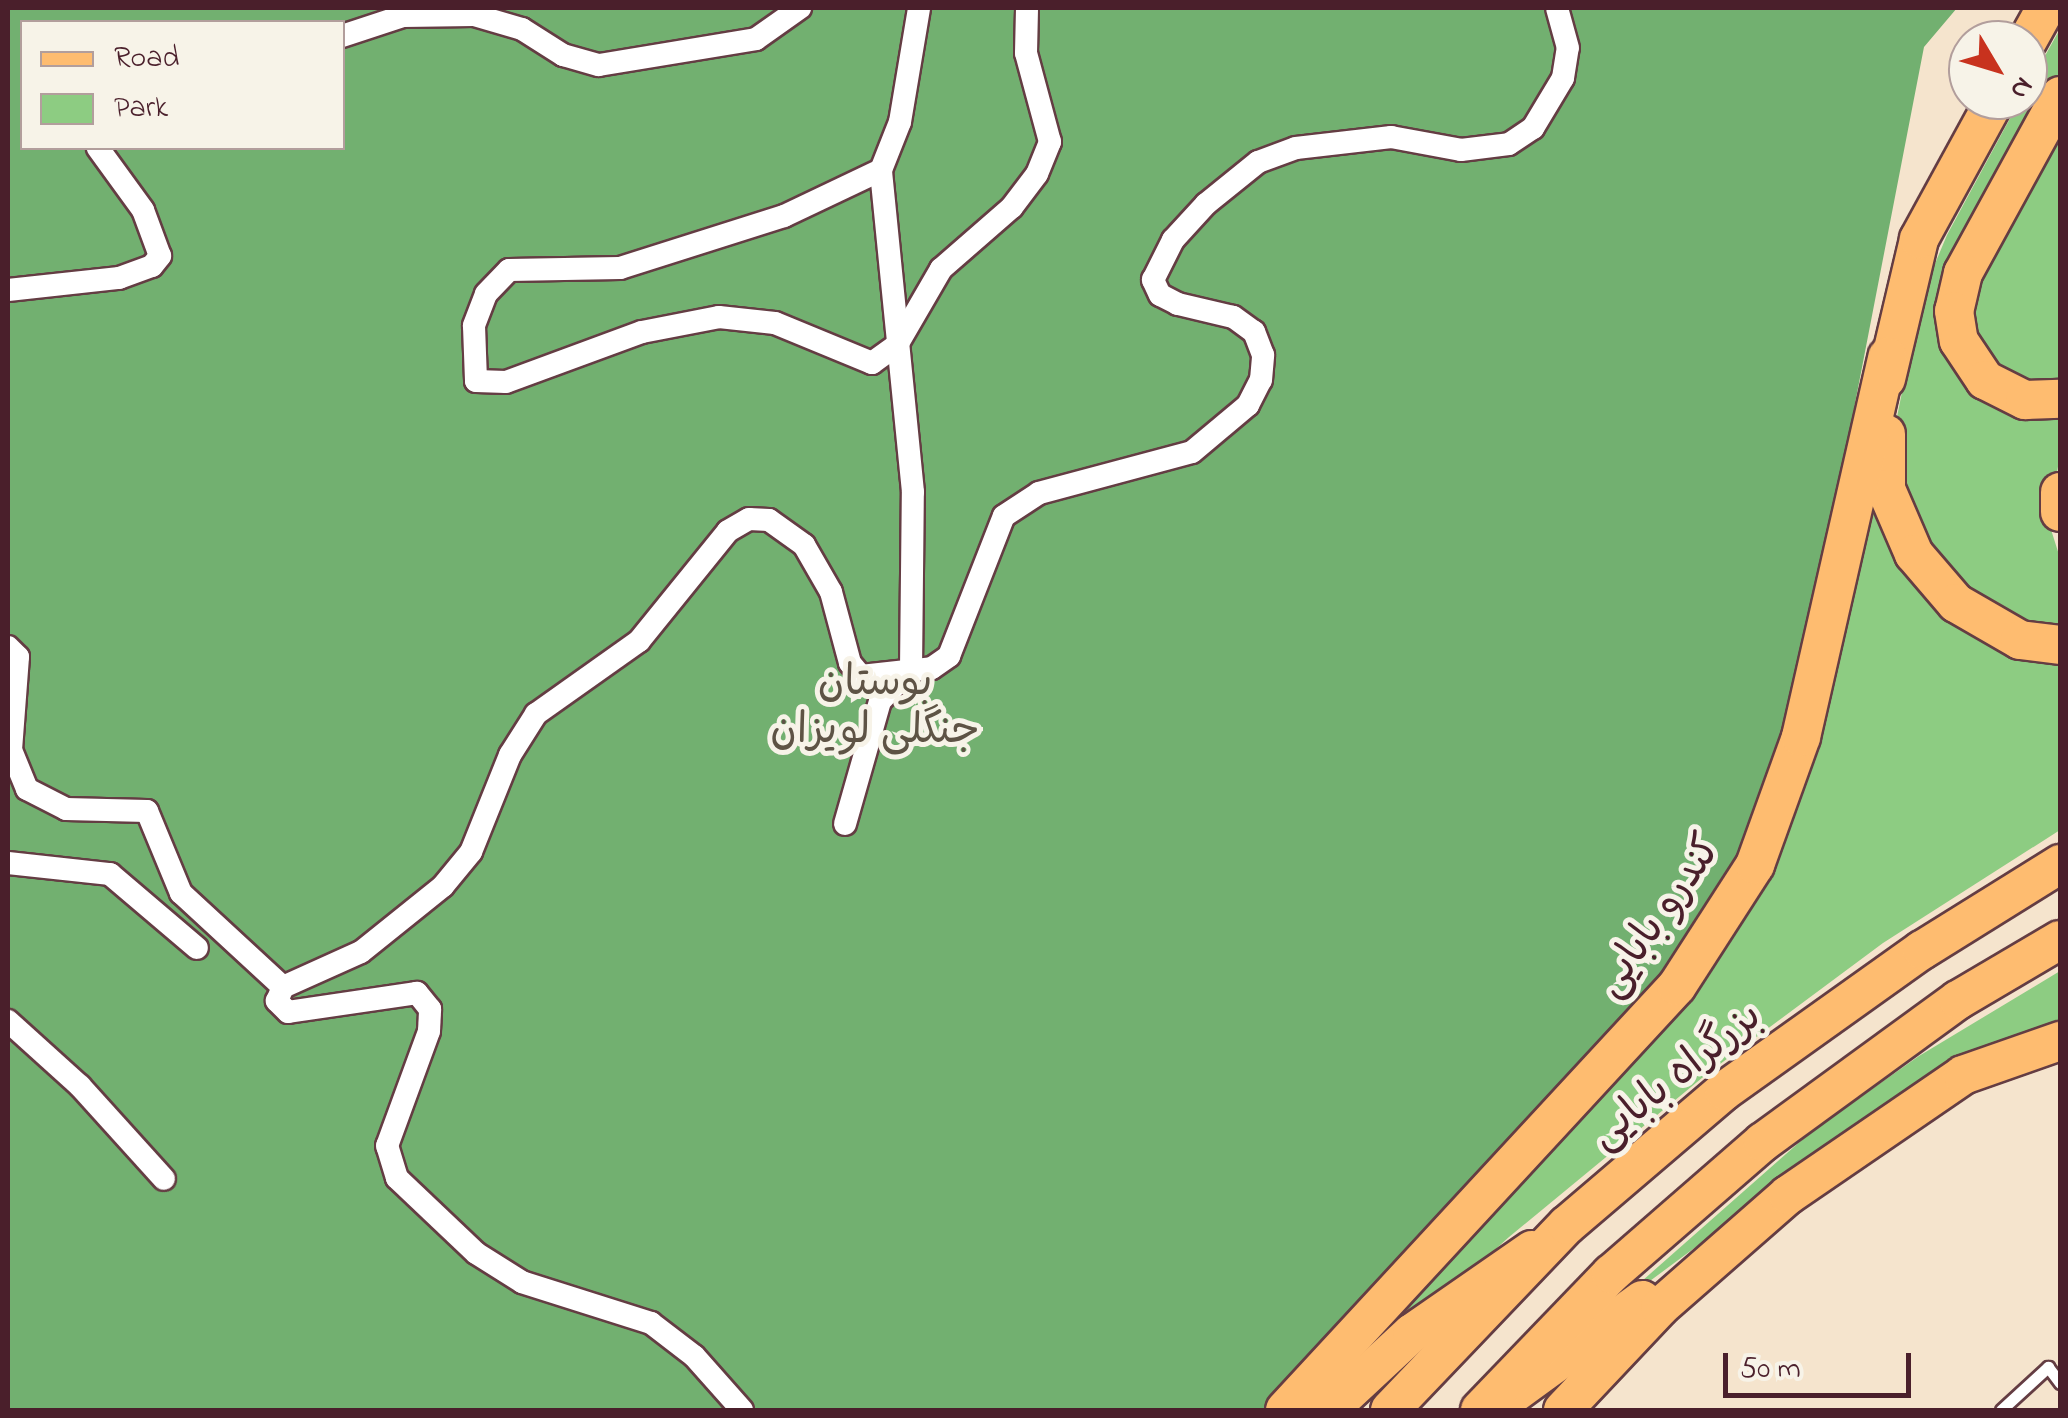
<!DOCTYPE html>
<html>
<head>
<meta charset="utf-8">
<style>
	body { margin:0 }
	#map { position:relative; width:2068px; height:1418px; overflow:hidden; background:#f5e4cd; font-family:"Indie Flower","Playpen Sans Arabic",sans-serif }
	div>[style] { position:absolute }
	.green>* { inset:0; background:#8dcc82 }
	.forest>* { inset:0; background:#72b070 }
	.roads { filter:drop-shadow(2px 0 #643d43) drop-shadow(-2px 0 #643d43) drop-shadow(0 2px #643d43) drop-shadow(0 -2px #643d43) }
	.service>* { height:11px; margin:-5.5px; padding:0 5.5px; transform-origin:5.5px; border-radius:5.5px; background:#fff }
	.minor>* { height:22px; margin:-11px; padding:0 11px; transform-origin:11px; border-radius:11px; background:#fff }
	.primary>* { height:38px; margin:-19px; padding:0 19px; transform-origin:19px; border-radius:19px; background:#febc70 }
	.trunk>* { height:38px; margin:-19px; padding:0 19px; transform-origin:19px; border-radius:19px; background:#febc70 }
	span { translate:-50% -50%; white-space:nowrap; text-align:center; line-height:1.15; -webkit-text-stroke:10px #f7f3e8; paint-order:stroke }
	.park-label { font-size:42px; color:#5e5345 }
	.street-label { font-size:42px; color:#4a1f2b }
	.frame { position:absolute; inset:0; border:10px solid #4a1f2b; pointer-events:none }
	.legend { position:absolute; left:20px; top:20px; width:325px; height:130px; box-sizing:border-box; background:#f7f3e8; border:2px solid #b29e9c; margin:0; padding:12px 18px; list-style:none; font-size:30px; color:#4a1f2b }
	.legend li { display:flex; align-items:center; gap:20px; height:50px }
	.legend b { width:50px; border:2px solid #b29e9c }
	.north { position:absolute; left:1948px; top:20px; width:100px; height:100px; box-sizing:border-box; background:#f7f3e8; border:2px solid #b29e9c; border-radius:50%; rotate:128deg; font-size:28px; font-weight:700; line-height:40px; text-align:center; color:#4a1f2b }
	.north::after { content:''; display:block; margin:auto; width:35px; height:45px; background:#c8321e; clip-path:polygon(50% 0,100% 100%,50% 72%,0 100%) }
	.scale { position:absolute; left:1723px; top:1353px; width:188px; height:45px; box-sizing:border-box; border:5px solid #4a1f2b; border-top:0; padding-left:12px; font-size:30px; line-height:35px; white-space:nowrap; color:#4a1f2b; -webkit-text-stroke:8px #f7f3e8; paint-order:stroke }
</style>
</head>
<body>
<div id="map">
	<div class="green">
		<i style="clip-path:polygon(2060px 29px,2060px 71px,1967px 240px,1950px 349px,2060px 410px,2060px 456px,2048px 520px,2060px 558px,2060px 633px,1983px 606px,1919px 539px,1892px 442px,1921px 297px,1947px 235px,2020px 100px,2028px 100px,2028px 86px)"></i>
		<i style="clip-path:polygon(2060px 117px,2060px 388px,1999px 377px,1964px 309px)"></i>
		<i style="clip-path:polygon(1871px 479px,1886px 528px,2060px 661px,2060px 830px,1883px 943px,1708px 1073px,1509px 1237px,1318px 1410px,1291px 1410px)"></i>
		<i style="clip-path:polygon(2060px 971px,2060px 1026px,1832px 1146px,1600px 1318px,1811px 1132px,1919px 1056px)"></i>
	</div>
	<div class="forest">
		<i style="clip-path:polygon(evenodd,8px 8px,1957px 8px,1924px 47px,1828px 543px,1777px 770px,1753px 834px,1667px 973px,1266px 1410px,8px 1410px,8px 8px,22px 22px,342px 22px,342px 148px,22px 148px,22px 22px)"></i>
	</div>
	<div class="roads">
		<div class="service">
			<i style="left:2001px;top:1410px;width:64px;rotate:-42.5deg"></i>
			<i style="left:2048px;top:1367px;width:20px;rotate:53deg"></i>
		</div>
		<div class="minor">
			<i style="left:342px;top:36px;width:64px;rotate:-18.2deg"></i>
			<i style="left:403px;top:16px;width:71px;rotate:-0.8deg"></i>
			<i style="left:474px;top:15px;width:50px;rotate:16.3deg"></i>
			<i style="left:522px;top:29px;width:49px;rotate:32.4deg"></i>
			<i style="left:563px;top:55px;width:37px;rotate:16deg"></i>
			<i style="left:599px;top:65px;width:159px;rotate:-9.4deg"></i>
			<i style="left:756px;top:39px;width:54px;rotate:-35.2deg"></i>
			<i style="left:881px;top:170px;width:107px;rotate:154.6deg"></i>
			<i style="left:784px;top:216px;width:172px;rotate:162.4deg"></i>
			<i style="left:620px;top:268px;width:111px;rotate:179deg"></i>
			<i style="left:509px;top:270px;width:33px;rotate:134deg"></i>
			<i style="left:486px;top:294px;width:34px;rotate:111deg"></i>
			<i style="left:474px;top:326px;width:55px;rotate:87.9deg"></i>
			<i style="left:476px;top:381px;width:30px;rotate:2deg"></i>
			<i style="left:506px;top:382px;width:145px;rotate:-20.2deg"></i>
			<i style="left:642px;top:332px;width:78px;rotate:-11deg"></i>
			<i style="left:719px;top:317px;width:56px;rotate:6.1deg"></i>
			<i style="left:775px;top:323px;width:105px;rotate:22.4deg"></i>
			<i style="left:872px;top:363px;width:31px;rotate:-36deg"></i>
			<i style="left:897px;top:345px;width:88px;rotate:-59.9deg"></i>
			<i style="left:941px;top:269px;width:94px;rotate:-41.1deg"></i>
			<i style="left:1012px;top:207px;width:41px;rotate:-52.9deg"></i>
			<i style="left:1037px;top:174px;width:35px;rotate:-68deg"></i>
			<i style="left:1050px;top:142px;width:92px;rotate:-105.1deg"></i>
			<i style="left:1026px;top:53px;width:45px;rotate:-88.7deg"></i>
			<i style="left:8px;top:290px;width:112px;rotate:-6.2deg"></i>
			<i style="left:119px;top:278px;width:35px;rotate:-20deg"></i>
			<i style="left:152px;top:266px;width:13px;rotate:-51deg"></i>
			<i style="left:160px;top:256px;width:49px;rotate:-110.3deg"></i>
			<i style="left:143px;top:210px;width:77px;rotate:-126deg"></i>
			<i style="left:8px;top:647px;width:14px;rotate:45deg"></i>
			<i style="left:18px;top:657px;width:93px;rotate:94.3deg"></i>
			<i style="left:11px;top:750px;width:42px;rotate:67.7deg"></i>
			<i style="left:27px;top:789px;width:44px;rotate:27.1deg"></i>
			<i style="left:66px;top:809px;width:81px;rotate:1.4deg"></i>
			<i style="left:147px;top:811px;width:89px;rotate:67.5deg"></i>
			<i style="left:181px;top:893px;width:139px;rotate:42.7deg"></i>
			<i style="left:845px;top:824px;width:128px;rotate:-74.1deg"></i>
			<i style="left:880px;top:701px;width:45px;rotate:-45.9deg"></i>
			<i style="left:911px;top:669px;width:177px;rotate:-89.4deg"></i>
			<i style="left:913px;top:492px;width:324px;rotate:-95.7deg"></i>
			<i style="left:881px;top:170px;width:52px;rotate:-68.4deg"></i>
			<i style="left:900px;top:122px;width:116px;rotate:-80.5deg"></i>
			<i style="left:8px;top:863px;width:103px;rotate:6.2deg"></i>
			<i style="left:110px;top:874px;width:114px;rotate:40.4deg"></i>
			<i style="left:8px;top:1021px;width:97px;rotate:42.1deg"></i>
			<i style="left:80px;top:1086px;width:125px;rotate:47.9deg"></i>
			<i style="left:742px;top:1410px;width:72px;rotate:-131.6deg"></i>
			<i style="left:694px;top:1356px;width:54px;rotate:-142.5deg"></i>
			<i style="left:651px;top:1323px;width:135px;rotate:-162.4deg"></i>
			<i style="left:522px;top:1282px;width:54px;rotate:-147.8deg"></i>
			<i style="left:476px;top:1253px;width:109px;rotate:-136.5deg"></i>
			<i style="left:397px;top:1178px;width:34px;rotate:-107deg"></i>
			<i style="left:387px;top:1146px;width:122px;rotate:-69.9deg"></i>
			<i style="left:429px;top:1031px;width:22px;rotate:-87deg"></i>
			<i style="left:430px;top:1009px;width:21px;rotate:-129deg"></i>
			<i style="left:417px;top:993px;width:130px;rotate:171.6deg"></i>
			<i style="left:288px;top:1012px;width:16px;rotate:-135deg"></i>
			<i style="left:277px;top:1001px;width:15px;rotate:-67deg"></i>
			<i style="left:283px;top:987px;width:85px;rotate:-24.2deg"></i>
			<i style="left:361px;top:952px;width:105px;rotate:-38.8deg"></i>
			<i style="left:443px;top:886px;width:44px;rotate:-50.5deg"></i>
			<i style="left:471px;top:852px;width:105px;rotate:-68.1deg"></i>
			<i style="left:510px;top:755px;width:49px;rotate:-57.6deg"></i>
			<i style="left:536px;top:714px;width:126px;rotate:-35.3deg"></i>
			<i style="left:639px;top:641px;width:141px;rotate:-51deg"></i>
			<i style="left:728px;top:531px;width:24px;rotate:-30deg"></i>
			<i style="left:749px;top:519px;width:20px;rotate:3deg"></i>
			<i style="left:769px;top:520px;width:43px;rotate:35.5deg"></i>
			<i style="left:804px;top:545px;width:54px;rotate:60.1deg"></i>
			<i style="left:831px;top:592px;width:73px;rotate:75deg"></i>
			<i style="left:850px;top:663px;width:17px;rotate:50deg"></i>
			<i style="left:861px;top:676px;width:71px;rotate:-6.4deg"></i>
			<i style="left:932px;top:668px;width:21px;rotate:-35deg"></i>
			<i style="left:949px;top:656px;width:150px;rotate:-68.6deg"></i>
			<i style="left:1004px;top:516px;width:42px;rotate:-33.3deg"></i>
			<i style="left:1039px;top:493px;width:158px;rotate:-15deg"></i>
			<i style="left:1192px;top:452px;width:73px;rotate:-40deg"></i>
			<i style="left:1248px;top:405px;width:28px;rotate:-63deg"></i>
			<i style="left:1261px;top:380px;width:25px;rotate:-85deg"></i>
			<i style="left:1263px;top:355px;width:25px;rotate:-111deg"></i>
			<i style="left:1254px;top:332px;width:26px;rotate:-144deg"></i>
			<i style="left:1233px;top:317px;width:57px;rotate:-166.7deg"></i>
			<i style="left:1178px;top:304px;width:20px;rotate:-153deg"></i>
			<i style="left:1160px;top:295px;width:17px;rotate:-115deg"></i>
			<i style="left:1153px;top:280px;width:45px;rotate:-63.4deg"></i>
			<i style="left:1173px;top:240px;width:49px;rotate:-47.5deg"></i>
			<i style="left:1206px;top:204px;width:67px;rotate:-38.9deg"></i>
			<i style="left:1258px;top:162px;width:40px;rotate:-20.2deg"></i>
			<i style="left:1296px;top:148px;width:96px;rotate:-6.6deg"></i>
			<i style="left:1391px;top:137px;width:71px;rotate:10.5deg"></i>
			<i style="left:1461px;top:150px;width:48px;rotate:-7.1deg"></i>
			<i style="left:1509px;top:144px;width:29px;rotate:-34deg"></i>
			<i style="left:1533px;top:128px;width:58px;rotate:-59deg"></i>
			<i style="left:1563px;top:78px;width:30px;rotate:-81deg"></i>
			<i style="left:1568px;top:48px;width:41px;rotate:-105.4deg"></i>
		</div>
		<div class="primary">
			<i style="left:2028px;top:40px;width:37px;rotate:-61deg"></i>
			<i style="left:2060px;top:96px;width:202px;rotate:118.7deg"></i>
			<i style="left:1963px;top:273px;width:39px;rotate:103deg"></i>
			<i style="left:1954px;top:311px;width:30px;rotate:81deg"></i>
			<i style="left:1959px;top:341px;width:47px;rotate:56.3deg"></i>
			<i style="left:1985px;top:380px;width:45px;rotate:26.6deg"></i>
			<i style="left:2025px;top:400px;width:35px;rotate:-2deg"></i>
			<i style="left:1886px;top:379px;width:144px;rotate:-76.7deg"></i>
			<i style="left:1919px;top:239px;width:158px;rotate:-61.3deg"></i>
			<i style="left:1886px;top:434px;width:55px;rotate:90deg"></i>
			<i style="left:1886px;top:489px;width:71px;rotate:66.7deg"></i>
			<i style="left:1914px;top:554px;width:65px;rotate:49.4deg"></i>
			<i style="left:1956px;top:603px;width:74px;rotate:30deg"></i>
			<i style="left:2020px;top:640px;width:40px;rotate:7.1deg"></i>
			<i style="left:2060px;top:492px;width:20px;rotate:90deg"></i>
			<i style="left:1501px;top:1403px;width:175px;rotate:-36.1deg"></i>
			<i style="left:1285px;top:1410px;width:577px;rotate:-47.25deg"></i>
			<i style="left:1677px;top:986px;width:144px;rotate:-57.2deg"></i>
			<i style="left:1755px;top:865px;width:136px;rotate:-70.2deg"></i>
			<i style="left:1801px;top:737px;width:390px;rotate:-77.2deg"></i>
			<i style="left:1329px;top:1410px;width:113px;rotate:-42.9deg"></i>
			<i style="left:1412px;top:1333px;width:146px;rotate:-34.7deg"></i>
			<i style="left:1563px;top:1410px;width:141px;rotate:-46.7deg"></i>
			<i style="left:1660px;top:1307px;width:170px;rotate:-41.2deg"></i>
			<i style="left:1788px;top:1195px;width:212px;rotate:-34.4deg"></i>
			<i style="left:1963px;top:1075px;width:103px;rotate:-19.3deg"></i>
		</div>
		<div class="trunk">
			<i style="left:1390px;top:1410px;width:256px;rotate:-46.3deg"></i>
			<i style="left:1567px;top:1225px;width:206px;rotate:-40.5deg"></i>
			<i style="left:1724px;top:1091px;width:243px;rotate:-35.5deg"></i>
			<i style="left:1922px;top:950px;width:163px;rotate:-31.9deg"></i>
			<i style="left:1480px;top:1410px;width:189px;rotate:-46.1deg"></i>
			<i style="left:1611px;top:1274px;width:201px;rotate:-41deg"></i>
			<i style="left:1763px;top:1142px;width:241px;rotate:-36.1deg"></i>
			<i style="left:1958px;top:1000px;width:118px;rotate:-30.5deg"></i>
		</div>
	</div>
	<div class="park-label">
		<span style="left:875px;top:708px">بوستان<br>جنگلی لویزان</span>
	</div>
	<div class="street-label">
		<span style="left:1660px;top:917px;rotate:-55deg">کندرو بابایی</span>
		<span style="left:1677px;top:1077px;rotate:-39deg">بزرگراه بابایی</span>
	</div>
	<div class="frame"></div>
	<ul class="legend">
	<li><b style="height:12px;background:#febc70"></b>Road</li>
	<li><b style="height:28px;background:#8dcc82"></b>Park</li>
	</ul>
	<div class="north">N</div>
	<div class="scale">50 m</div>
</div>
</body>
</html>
